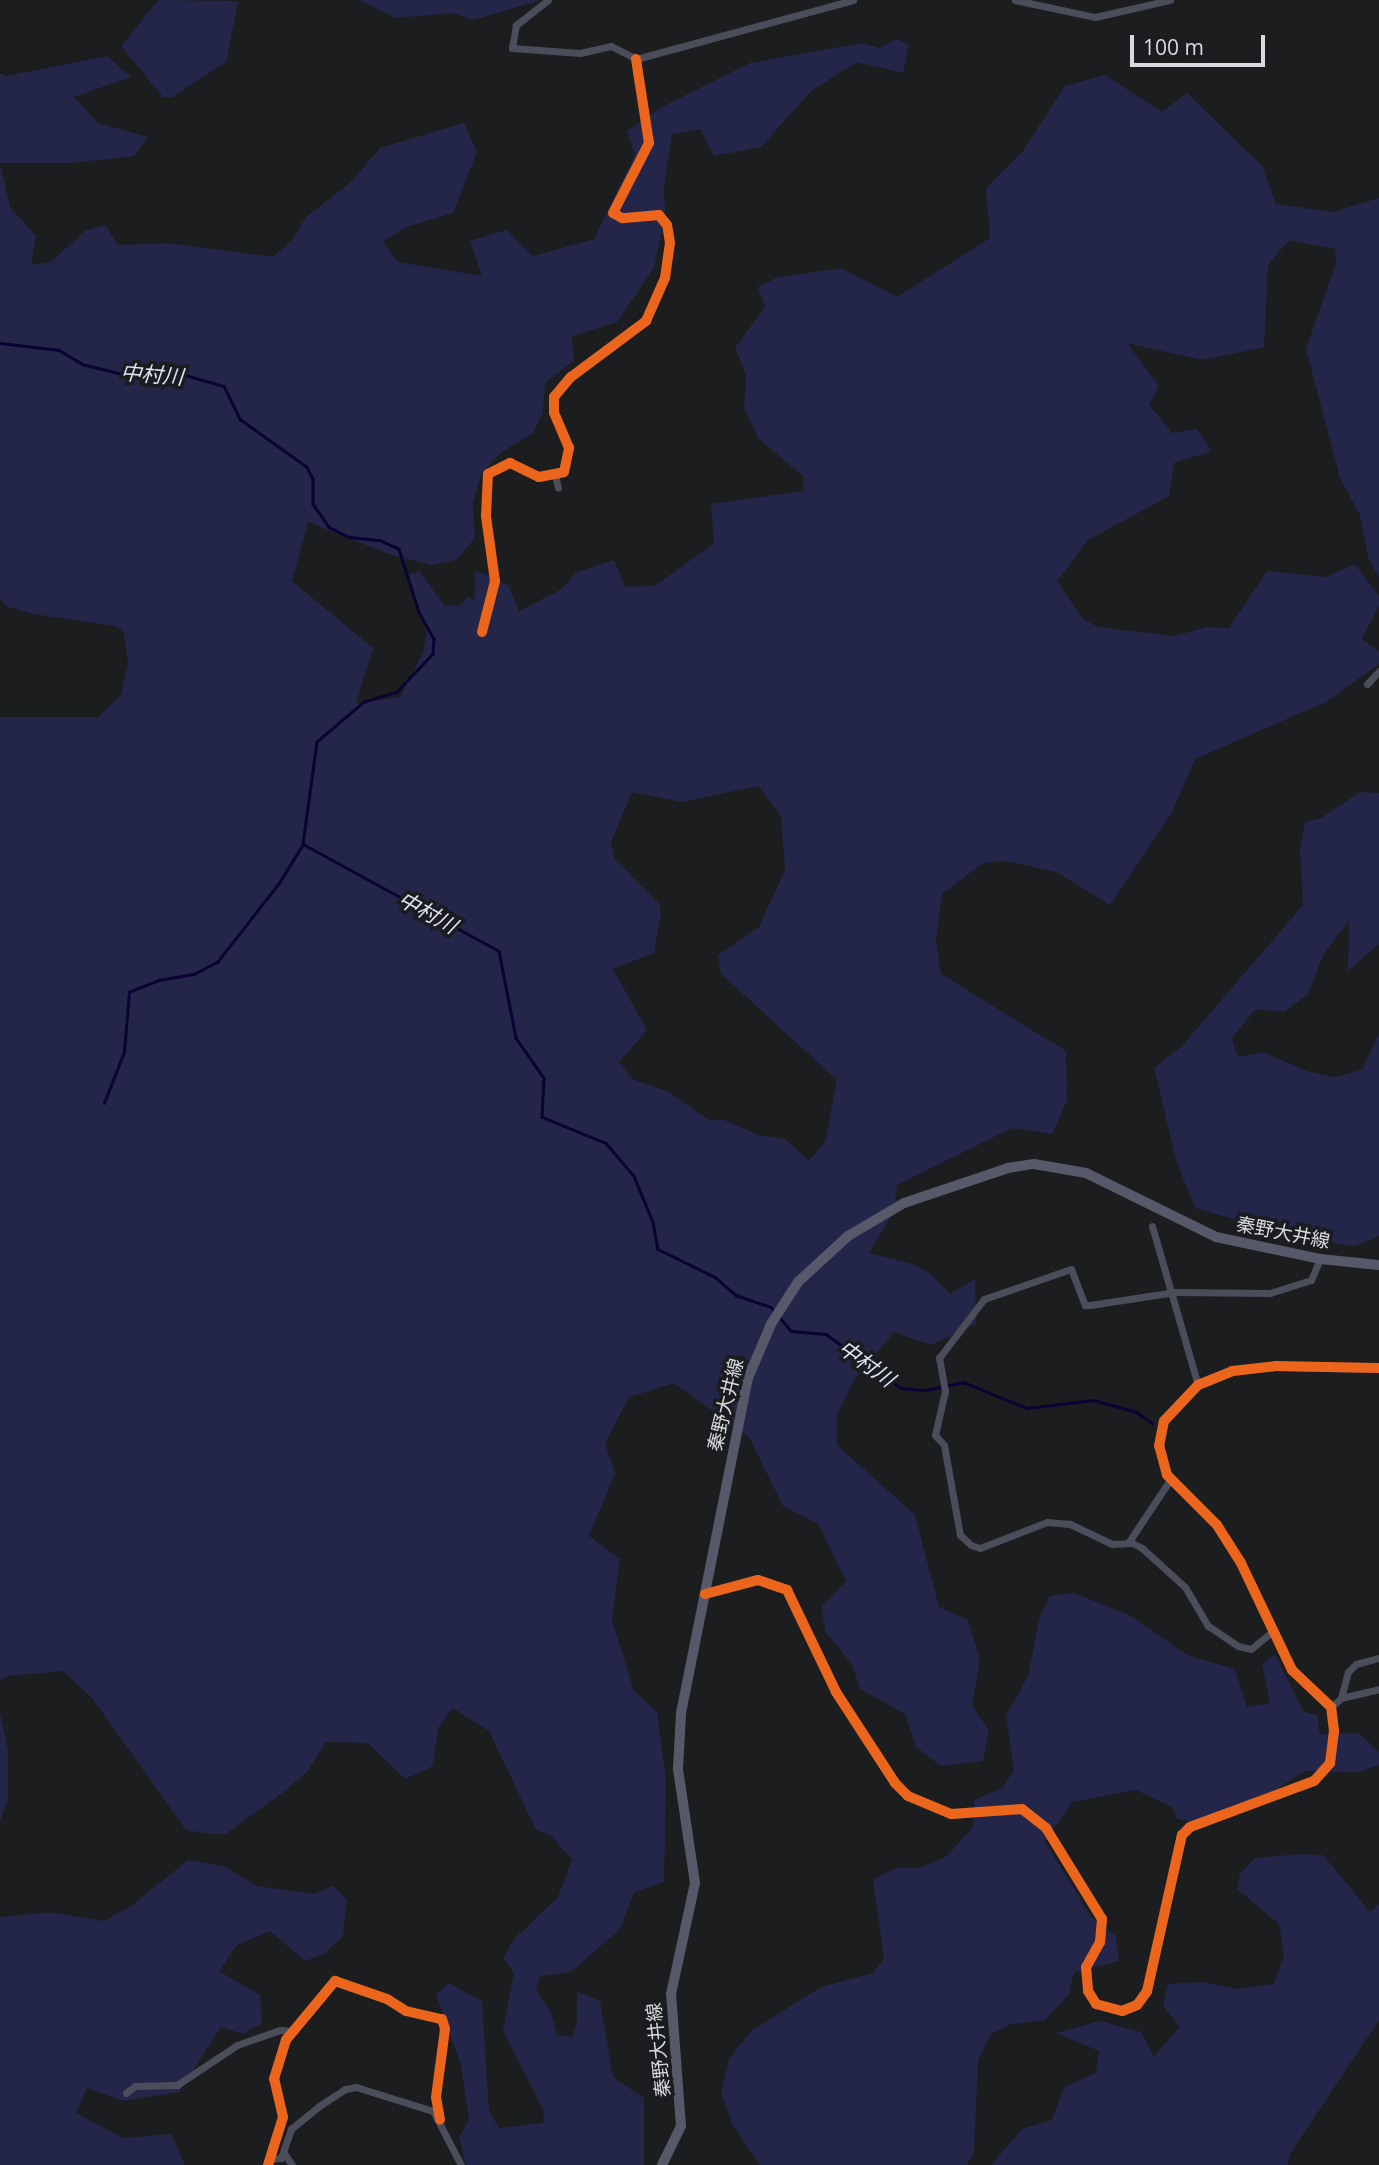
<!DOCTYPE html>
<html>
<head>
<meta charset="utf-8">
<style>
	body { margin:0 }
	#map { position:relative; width:1379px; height:2165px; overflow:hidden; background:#1c1d1f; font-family:"Open Sans","Noto Sans JP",sans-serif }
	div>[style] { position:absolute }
	.green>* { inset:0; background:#232648 }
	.stream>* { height:2.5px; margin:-1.25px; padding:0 1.25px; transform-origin:1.25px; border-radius:1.25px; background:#0a0334 }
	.minor>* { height:7px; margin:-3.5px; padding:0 3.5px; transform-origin:3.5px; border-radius:3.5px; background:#4c4d5b }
	.tertiary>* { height:9px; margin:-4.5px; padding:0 4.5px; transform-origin:4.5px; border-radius:4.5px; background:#4c4d5b }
	.secondary>* { height:10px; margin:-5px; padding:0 5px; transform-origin:5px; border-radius:5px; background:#57596a }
	.cycleway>* { height:10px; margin:-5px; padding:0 5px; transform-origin:5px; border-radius:5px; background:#eb651d }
	span { translate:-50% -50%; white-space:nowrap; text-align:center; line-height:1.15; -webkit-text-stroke:7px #1b1c20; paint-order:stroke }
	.street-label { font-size:19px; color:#d9dadd }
	.water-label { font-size:21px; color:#dfe3f6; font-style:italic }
	.scale { position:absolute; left:1130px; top:35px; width:135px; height:32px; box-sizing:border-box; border:4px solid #d9dadd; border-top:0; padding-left:9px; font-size:21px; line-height:24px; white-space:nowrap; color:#d9dadd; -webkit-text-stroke:5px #1b1c20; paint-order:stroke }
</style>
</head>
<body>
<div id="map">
	<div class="green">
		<i style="clip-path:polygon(158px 0,238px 1px,226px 62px,172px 97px,163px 97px,121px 46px)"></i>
		<i style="clip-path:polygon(359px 0,541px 0,473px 20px,453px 13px,395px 18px)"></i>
		<i style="clip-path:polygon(evenodd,896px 39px,909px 45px,903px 73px,857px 62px,811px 91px,761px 147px,714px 156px,700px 129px,672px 134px,664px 187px,665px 214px,654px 268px,617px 322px,572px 336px,574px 361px,545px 383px,543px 413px,532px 434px,503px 451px,481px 474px,473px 504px,475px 538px,456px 560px,430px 565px,386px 553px,308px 522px,292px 581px,373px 648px,356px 704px,400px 697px,423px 653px,427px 628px,406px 576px,419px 571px,444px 605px,459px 606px,468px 597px,475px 600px,475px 570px,509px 586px,519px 611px,560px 590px,577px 572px,614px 560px,625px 587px,655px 586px,714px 543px,711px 504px,803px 491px,803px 476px,758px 438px,744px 408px,746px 374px,735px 348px,765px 307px,758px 287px,778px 277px,841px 268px,897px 297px,990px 238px,986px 188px,1022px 152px,1065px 86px,1105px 75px,1162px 112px,1187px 93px,1262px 166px,1276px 204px,1333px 212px,1379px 198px,1379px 577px,1369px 560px,1360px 515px,1340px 478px,1306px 349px,1336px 263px,1335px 249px,1289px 240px,1268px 265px,1264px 347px,1202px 360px,1127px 343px,1159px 386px,1149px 405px,1172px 433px,1197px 429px,1212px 451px,1174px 463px,1169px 496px,1088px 540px,1057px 581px,1083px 619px,1098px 627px,1174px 636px,1207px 627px,1229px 628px,1267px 571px,1326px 577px,1355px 564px,1379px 596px,1379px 606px,1362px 639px,1379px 651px,1379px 664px,1326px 702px,1195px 759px,1172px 812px,1110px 905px,1056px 872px,1006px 861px,983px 863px,942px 894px,936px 940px,941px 974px,1066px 1051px,1067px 1101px,1052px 1134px,1012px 1128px,897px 1185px,894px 1211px,869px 1253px,913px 1264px,931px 1274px,950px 1294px,975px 1279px,976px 1324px,931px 1345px,894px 1332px,855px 1378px,837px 1415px,837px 1445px,915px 1515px,939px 1607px,968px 1620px,980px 1660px,972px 1706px,989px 1730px,983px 1761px,941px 1766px,916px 1747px,905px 1714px,860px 1689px,852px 1664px,826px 1633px,821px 1607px,846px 1581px,818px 1524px,783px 1506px,749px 1437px,674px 1383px,629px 1397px,605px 1444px,615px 1473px,589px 1536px,620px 1559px,612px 1620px,634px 1691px,657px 1712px,666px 1780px,664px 1882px,634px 1892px,620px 1929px,571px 1972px,540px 1976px,536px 1990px,550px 2010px,557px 2035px,572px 2037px,577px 2021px,577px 1991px,600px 2001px,613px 2077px,644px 2098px,644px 2165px,466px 2165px,459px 2137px,469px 2120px,461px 2065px,436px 1994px,449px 1983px,482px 2001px,489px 2111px,499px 2128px,543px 2123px,544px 2111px,503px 2031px,514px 1973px,503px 1958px,514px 1939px,558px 1897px,572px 1860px,552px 1836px,536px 1830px,489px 1731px,453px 1708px,438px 1728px,433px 1766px,405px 1779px,368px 1743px,326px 1742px,307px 1772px,282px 1793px,226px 1834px,210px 1834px,186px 1830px,92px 1698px,63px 1671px,7px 1676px,0 1682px,0 717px,98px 717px,121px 695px,128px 663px,124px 633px,116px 626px,33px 614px,5px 606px,0 597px,0 164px,10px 207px,36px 236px,31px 265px,51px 262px,85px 231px,105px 225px,118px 245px,168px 243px,273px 257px,292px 240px,306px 217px,351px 182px,380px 148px,464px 123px,477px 152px,453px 213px,409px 226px,383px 241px,398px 262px,482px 276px,470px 241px,507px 230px,533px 256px,594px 239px,635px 155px,627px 131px,662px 107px,750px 63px,862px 43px,880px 48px,896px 39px,758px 786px,781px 816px,785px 870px,759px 927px,718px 955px,721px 974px,837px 1080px,825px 1142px,809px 1161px,785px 1139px,758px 1135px,722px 1119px,710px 1121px,669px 1092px,632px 1079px,619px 1062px,647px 1030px,613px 969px,654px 953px,661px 914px,659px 904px,615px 859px,611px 842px,632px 792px,683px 802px,758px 786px)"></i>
		<i style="clip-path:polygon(107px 56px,131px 77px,74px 97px,98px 123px,148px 137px,134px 156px,69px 163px,0 163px,0 73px,6px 76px)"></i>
		<i style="clip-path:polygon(1360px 792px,1379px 793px,1379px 944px,1348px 971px,1349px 921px,1324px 953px,1308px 994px,1284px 1012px,1256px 1009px,1232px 1038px,1238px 1057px,1263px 1052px,1306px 1071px,1334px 1077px,1362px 1070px,1379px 1033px,1379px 1236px,1355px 1246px,1315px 1242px,1195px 1208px,1177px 1163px,1154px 1068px,1182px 1046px,1303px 905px,1300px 849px,1305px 822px,1321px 818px)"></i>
		<i style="clip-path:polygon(1074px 1593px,1129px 1615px,1189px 1656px,1235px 1669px,1247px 1707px,1270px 1703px,1262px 1664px,1275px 1654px,1303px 1711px,1318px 1716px,1319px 1734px,1359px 1733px,1379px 1752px,1379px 1765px,1358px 1772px,1304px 1771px,1279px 1788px,1192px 1822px,1177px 1819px,1172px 1807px,1136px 1790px,1072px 1802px,1045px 1842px,1092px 1918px,1116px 1936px,1119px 1961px,1074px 1972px,1069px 1994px,1045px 2020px,1011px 2024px,991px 2034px,978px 2060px,974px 2152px,967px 2165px,760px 2165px,733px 2126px,721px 2093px,729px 2059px,751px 2031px,821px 1987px,873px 1973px,884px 1959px,873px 1880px,896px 1868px,920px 1868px,947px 1856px,974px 1826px,974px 1800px,1002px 1788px,1014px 1770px,1006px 1716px,1028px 1676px,1040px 1616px,1050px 1596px)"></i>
		<i style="clip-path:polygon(0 1713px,8px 1750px,8px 1800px,0 1821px)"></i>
		<i style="clip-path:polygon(1301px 1854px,1323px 1855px,1370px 1912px,1379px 1904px,1379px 2020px,1290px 2154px,1288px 2165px,991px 2165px,1022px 2129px,1052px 2120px,1064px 2087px,1096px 2073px,1099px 2051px,1056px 2033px,1100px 2021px,1141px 2032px,1154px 2057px,1179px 2027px,1163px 2005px,1168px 1984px,1201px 1982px,1238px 1989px,1274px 1984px,1284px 1956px,1279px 1924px,1237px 1889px,1240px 1874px,1255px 1858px)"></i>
		<i style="clip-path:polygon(188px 1860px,224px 1866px,257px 1886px,314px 1894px,332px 1886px,347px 1899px,343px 1936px,324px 1954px,305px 1961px,270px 1931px,237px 1945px,219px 1971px,260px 1995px,262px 2023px,243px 2034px,221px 2027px,179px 2092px,123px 2101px,87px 2088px,76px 2113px,123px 2138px,171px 2134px,185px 2165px,0 2165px,0 1917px,49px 1912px,104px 1921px,131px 1906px)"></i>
	</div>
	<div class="stream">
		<i style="left:0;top:343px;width:59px;rotate:6.8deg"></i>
		<i style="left:59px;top:350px;width:27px;rotate:31deg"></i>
		<i style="left:82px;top:364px;width:50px;rotate:13.8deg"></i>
		<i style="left:131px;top:376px;width:40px;rotate:-7.1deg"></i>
		<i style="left:171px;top:371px;width:55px;rotate:15.8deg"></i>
		<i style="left:224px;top:386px;width:37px;rotate:64deg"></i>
		<i style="left:240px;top:419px;width:82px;rotate:35.6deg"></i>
		<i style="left:307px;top:467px;width:13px;rotate:63deg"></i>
		<i style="left:313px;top:479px;width:25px;rotate:90deg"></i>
		<i style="left:313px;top:504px;width:28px;rotate:55deg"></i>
		<i style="left:329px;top:527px;width:22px;rotate:27deg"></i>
		<i style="left:349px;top:537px;width:31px;rotate:6deg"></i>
		<i style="left:380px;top:540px;width:21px;rotate:25deg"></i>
		<i style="left:399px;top:549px;width:66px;rotate:72.4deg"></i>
		<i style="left:419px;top:612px;width:31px;rotate:61deg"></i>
		<i style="left:434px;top:639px;width:15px;rotate:94deg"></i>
		<i style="left:433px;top:654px;width:52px;rotate:133.5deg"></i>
		<i style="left:397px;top:692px;width:34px;rotate:163deg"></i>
		<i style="left:364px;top:702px;width:62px;rotate:139.6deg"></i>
		<i style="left:317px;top:742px;width:103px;rotate:97.8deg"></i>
		<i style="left:303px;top:844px;width:223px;rotate:28.6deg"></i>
		<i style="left:499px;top:951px;width:89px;rotate:78.9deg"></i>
		<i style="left:516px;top:1038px;width:49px;rotate:55deg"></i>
		<i style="left:544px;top:1078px;width:39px;rotate:93deg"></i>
		<i style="left:542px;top:1117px;width:69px;rotate:22.1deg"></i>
		<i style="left:606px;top:1143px;width:43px;rotate:49.7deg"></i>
		<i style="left:634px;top:1176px;width:50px;rotate:67.6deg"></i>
		<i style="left:653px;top:1222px;width:27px;rotate:80deg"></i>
		<i style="left:658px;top:1249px;width:64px;rotate:26.2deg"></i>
		<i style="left:715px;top:1277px;width:28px;rotate:41deg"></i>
		<i style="left:736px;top:1295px;width:37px;rotate:19deg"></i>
		<i style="left:771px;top:1307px;width:31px;rotate:50deg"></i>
		<i style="left:791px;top:1331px;width:35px;rotate:5deg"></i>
		<i style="left:826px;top:1334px;width:92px;rotate:35.8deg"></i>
		<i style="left:901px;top:1388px;width:25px;rotate:5deg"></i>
		<i style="left:926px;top:1390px;width:38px;rotate:-12deg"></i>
		<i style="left:963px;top:1382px;width:69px;rotate:22.1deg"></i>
		<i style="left:1027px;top:1408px;width:67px;rotate:-6.8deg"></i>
		<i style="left:1094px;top:1400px;width:45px;rotate:15.6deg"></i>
		<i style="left:1137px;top:1412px;width:19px;rotate:36deg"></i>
		<i style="left:104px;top:1103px;width:55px;rotate:-68.6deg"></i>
		<i style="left:124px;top:1052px;width:60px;rotate:-85.2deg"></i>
		<i style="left:129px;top:992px;width:32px;rotate:-22deg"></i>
		<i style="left:159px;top:980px;width:36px;rotate:-10deg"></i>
		<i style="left:194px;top:974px;width:27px;rotate:-28deg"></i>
		<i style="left:218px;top:961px;width:99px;rotate:-52deg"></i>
		<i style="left:279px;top:883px;width:46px;rotate:-58.4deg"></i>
	</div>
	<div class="minor">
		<i style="left:548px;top:0;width:41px;rotate:142deg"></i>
		<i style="left:516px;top:25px;width:23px;rotate:100deg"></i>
		<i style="left:512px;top:48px;width:68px;rotate:4.2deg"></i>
		<i style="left:580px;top:53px;width:32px;rotate:-13deg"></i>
		<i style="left:611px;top:46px;width:28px;rotate:27deg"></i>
		<i style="left:636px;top:59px;width:225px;rotate:-15.2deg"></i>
		<i style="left:1015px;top:0;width:82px;rotate:12deg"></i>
		<i style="left:1095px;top:17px;width:77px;rotate:-12.8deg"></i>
		<i style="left:555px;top:475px;width:13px;rotate:77deg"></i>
		<i style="left:482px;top:632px;width:53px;rotate:-75.7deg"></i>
		<i style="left:495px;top:581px;width:66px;rotate:-97.9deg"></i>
		<i style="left:486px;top:516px;width:42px;rotate:-87.3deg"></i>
		<i style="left:488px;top:474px;width:25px;rotate:-27deg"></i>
		<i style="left:510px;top:463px;width:32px;rotate:26deg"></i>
		<i style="left:539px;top:477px;width:25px;rotate:-11deg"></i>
		<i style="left:564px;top:472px;width:25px;rotate:-78deg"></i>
		<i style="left:569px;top:448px;width:38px;rotate:-113deg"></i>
		<i style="left:554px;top:413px;width:16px;rotate:-90deg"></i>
		<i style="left:554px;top:397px;width:26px;rotate:-50deg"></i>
		<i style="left:571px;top:377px;width:94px;rotate:-36.7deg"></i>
		<i style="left:646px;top:321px;width:47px;rotate:-66.2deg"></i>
		<i style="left:665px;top:278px;width:35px;rotate:-82deg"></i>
		<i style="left:670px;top:243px;width:18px;rotate:-99deg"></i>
		<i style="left:667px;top:225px;width:13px;rotate:-129deg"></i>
		<i style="left:659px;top:215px;width:37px;rotate:175deg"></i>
		<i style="left:622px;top:218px;width:10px;rotate:-151deg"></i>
		<i style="left:613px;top:213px;width:79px;rotate:-62.8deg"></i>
		<i style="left:649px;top:143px;width:85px;rotate:-98.8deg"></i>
		<i style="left:1367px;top:684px;width:18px;rotate:-47deg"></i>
		<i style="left:1152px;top:1226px;width:166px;rotate:73.9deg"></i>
		<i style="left:1128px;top:1543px;width:76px;rotate:-56.3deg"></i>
		<i style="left:1273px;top:1631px;width:28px;rotate:141deg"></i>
		<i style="left:1251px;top:1649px;width:13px;rotate:-167deg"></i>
		<i style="left:1238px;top:1646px;width:36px;rotate:-146deg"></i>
		<i style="left:1208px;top:1626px;width:45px;rotate:-120.5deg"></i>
		<i style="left:1185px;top:1587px;width:58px;rotate:-137.8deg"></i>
		<i style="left:1142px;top:1548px;width:11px;rotate:-153deg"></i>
		<i style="left:1132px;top:1543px;width:20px;rotate:177deg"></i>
		<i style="left:1112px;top:1544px;width:47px;rotate:-154.5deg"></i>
		<i style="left:1070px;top:1524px;width:23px;rotate:-175deg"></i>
		<i style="left:1047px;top:1522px;width:72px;rotate:158.8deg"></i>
		<i style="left:980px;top:1548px;width:9px;rotate:-162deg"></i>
		<i style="left:971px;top:1545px;width:15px;rotate:-138deg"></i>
		<i style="left:960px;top:1535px;width:91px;rotate:-100.1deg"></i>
		<i style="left:944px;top:1445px;width:13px;rotate:-132deg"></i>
		<i style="left:935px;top:1435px;width:45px;rotate:-77.2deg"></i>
		<i style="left:945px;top:1391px;width:34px;rotate:-100deg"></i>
		<i style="left:939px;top:1358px;width:74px;rotate:-52.7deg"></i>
		<i style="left:984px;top:1299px;width:92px;rotate:-19deg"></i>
		<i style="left:1071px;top:1269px;width:39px;rotate:69deg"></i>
		<i style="left:1085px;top:1305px;width:5px"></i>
		<i style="left:1090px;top:1305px;width:86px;rotate:-8.7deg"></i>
		<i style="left:1175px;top:1292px;width:95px;rotate:0.6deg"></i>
		<i style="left:1270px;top:1293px;width:43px;rotate:-17.6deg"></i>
		<i style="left:1311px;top:1280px;width:23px;rotate:-67deg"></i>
		<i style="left:1341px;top:1698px;width:27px;rotate:-75deg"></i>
		<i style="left:1348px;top:1672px;width:11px;rotate:-45deg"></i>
		<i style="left:1356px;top:1664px;width:24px;rotate:-15deg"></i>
		<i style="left:1331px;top:1707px;width:13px;rotate:-42deg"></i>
		<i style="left:1341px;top:1698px;width:39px;rotate:-13deg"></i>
		<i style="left:126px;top:2093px;width:11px;rotate:-38deg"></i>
		<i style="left:135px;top:2086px;width:42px;rotate:-1.4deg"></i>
		<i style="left:177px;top:2085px;width:72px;rotate:-33.7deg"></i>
		<i style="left:237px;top:2045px;width:46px;rotate:-19.2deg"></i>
		<i style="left:280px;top:2030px;width:13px;rotate:4deg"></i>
		<i style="left:440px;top:2120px;width:23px;rotate:-100deg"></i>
		<i style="left:436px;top:2097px;width:69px;rotate:-82.5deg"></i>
		<i style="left:445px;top:2029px;width:10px;rotate:-107deg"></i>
		<i style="left:442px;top:2019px;width:37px;rotate:-167deg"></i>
		<i style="left:406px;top:2011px;width:22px;rotate:-148deg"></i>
		<i style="left:387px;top:1999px;width:55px;rotate:-160.9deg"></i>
		<i style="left:335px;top:1981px;width:77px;rotate:129.7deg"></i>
		<i style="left:286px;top:2040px;width:41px;rotate:107.1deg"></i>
		<i style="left:274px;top:2079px;width:39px;rotate:77deg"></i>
		<i style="left:283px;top:2117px;width:44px;rotate:107.2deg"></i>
		<i style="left:270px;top:2159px;width:11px;rotate:-5deg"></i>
		<i style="left:281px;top:2158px;width:31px;rotate:-71deg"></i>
		<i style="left:291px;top:2129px;width:36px;rotate:-39deg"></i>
		<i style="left:319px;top:2106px;width:31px;rotate:-33deg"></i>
		<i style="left:345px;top:2089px;width:11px;rotate:-10deg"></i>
		<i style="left:356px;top:2087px;width:81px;rotate:17.3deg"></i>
		<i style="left:433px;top:2111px;width:61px;rotate:62.6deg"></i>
		<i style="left:284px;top:2153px;width:14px;rotate:56deg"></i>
	</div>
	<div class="tertiary">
		<i style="left:705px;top:1594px;width:55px;rotate:-14.8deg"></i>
		<i style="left:758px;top:1580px;width:31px;rotate:19deg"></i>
		<i style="left:787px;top:1590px;width:113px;rotate:64.3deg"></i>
		<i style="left:836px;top:1692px;width:108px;rotate:57deg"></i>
		<i style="left:895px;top:1783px;width:18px;rotate:45deg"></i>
		<i style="left:908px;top:1796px;width:47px;rotate:22.7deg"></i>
		<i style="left:951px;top:1814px;width:71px;rotate:-4deg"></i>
		<i style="left:1022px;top:1809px;width:31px;rotate:38deg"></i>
		<i style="left:1046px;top:1828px;width:107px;rotate:58.4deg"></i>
		<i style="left:1102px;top:1919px;width:23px;rotate:95deg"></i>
		<i style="left:1100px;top:1942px;width:29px;rotate:119deg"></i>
		<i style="left:1086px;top:1967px;width:24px;rotate:85deg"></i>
		<i style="left:1088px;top:1991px;width:15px;rotate:58deg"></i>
		<i style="left:1096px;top:2004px;width:27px;rotate:15deg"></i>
		<i style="left:1122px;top:2011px;width:16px;rotate:-22deg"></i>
		<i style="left:1137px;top:2005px;width:17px;rotate:-54deg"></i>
		<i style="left:1147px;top:1991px;width:160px;rotate:-77.4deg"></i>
		<i style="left:1182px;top:1835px;width:11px;rotate:-45deg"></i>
		<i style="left:1190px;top:1827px;width:132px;rotate:-20.4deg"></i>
		<i style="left:1314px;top:1781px;width:24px;rotate:-48deg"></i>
		<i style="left:1330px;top:1763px;width:32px;rotate:-83deg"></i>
		<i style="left:1334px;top:1731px;width:24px;rotate:-97deg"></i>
		<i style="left:1331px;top:1707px;width:54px;rotate:-136.5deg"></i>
		<i style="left:1292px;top:1670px;width:119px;rotate:-115.5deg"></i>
		<i style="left:1241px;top:1563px;width:45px;rotate:-122.3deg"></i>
		<i style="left:1217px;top:1525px;width:71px;rotate:-135deg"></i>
		<i style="left:1167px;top:1475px;width:30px;rotate:-105deg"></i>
		<i style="left:1159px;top:1446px;width:25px;rotate:-79deg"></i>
		<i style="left:1164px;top:1421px;width:50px;rotate:-46.6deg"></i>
		<i style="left:1198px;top:1385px;width:37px;rotate:-22deg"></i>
		<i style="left:1232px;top:1371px;width:44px;rotate:-6.5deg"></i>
		<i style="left:1276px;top:1366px;width:103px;rotate:1.1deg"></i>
		<i style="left:268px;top:2165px;width:6px;rotate:-72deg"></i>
	</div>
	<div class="secondary">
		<i style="left:662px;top:2165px;width:43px;rotate:-64deg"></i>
		<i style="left:681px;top:2126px;width:132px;rotate:-94.3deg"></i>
		<i style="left:671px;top:1994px;width:114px;rotate:-77.8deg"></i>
		<i style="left:695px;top:1883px;width:115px;rotate:-98.5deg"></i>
		<i style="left:678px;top:1769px;width:56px;rotate:-86.9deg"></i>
		<i style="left:681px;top:1713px;width:342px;rotate:-78.7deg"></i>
		<i style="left:748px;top:1378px;width:59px;rotate:-66.9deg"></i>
		<i style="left:771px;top:1324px;width:50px;rotate:-57.3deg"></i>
		<i style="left:798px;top:1282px;width:68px;rotate:-42.6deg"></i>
		<i style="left:848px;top:1236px;width:65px;rotate:-30.5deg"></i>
		<i style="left:904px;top:1203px;width:110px;rotate:-18.6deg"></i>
		<i style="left:1008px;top:1168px;width:26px;rotate:-9deg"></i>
		<i style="left:1034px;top:1164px;width:53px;rotate:9.8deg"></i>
		<i style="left:1086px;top:1173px;width:145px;rotate:26.2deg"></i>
		<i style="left:1216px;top:1237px;width:106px;rotate:11.9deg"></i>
		<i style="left:1320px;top:1259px;width:59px;rotate:5.8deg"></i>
	</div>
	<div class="cycleway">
		<i style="left:482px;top:632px;width:53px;rotate:-75.7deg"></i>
		<i style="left:495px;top:581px;width:66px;rotate:-97.9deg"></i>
		<i style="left:486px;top:516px;width:42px;rotate:-87.3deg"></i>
		<i style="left:488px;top:474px;width:25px;rotate:-27deg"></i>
		<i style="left:510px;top:463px;width:32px;rotate:26deg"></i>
		<i style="left:539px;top:477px;width:25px;rotate:-11deg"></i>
		<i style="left:564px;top:472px;width:25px;rotate:-78deg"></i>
		<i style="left:569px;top:448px;width:38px;rotate:-113deg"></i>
		<i style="left:554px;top:413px;width:16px;rotate:-90deg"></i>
		<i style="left:554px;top:397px;width:26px;rotate:-50deg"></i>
		<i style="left:571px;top:377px;width:94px;rotate:-36.7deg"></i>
		<i style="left:646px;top:321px;width:47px;rotate:-66.2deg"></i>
		<i style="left:665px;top:278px;width:35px;rotate:-82deg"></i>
		<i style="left:670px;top:243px;width:18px;rotate:-99deg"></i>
		<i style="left:667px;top:225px;width:13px;rotate:-129deg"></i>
		<i style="left:659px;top:215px;width:37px;rotate:175deg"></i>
		<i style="left:622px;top:218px;width:10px;rotate:-151deg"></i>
		<i style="left:613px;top:213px;width:79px;rotate:-62.8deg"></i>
		<i style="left:649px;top:143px;width:85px;rotate:-98.8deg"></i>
		<i style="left:705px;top:1594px;width:55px;rotate:-14.8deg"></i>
		<i style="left:758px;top:1580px;width:31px;rotate:19deg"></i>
		<i style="left:787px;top:1590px;width:113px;rotate:64.3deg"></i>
		<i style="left:836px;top:1692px;width:108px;rotate:57deg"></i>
		<i style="left:895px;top:1783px;width:18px;rotate:45deg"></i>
		<i style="left:908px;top:1796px;width:47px;rotate:22.7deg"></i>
		<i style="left:951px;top:1814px;width:71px;rotate:-4deg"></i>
		<i style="left:1022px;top:1809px;width:31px;rotate:38deg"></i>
		<i style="left:1046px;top:1828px;width:107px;rotate:58.4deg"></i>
		<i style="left:1102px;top:1919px;width:23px;rotate:95deg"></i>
		<i style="left:1100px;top:1942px;width:29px;rotate:119deg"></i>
		<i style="left:1086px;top:1967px;width:24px;rotate:85deg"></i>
		<i style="left:1088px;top:1991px;width:15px;rotate:58deg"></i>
		<i style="left:1096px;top:2004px;width:27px;rotate:15deg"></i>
		<i style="left:1122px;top:2011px;width:16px;rotate:-22deg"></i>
		<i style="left:1137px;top:2005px;width:17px;rotate:-54deg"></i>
		<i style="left:1147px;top:1991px;width:160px;rotate:-77.4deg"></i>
		<i style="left:1182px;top:1835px;width:11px;rotate:-45deg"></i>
		<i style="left:1190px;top:1827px;width:132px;rotate:-20.4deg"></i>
		<i style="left:1314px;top:1781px;width:24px;rotate:-48deg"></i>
		<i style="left:1330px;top:1763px;width:32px;rotate:-83deg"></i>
		<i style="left:1334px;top:1731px;width:24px;rotate:-97deg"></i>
		<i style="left:1331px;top:1707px;width:54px;rotate:-136.5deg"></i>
		<i style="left:1292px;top:1670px;width:119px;rotate:-115.5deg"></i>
		<i style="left:1241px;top:1563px;width:45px;rotate:-122.3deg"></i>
		<i style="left:1217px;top:1525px;width:71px;rotate:-135deg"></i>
		<i style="left:1167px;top:1475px;width:30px;rotate:-105deg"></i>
		<i style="left:1159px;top:1446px;width:25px;rotate:-79deg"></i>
		<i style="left:1164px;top:1421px;width:50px;rotate:-46.6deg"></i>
		<i style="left:1198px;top:1385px;width:37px;rotate:-22deg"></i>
		<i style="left:1232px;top:1371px;width:44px;rotate:-6.5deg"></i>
		<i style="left:1276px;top:1366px;width:103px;rotate:1.1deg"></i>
		<i style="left:268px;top:2165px;width:50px;rotate:-72.6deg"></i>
		<i style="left:283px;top:2117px;width:39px;rotate:-103deg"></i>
		<i style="left:274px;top:2079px;width:41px;rotate:-72.9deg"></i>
		<i style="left:286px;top:2040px;width:77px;rotate:-50.3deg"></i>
		<i style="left:335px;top:1981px;width:55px;rotate:19.1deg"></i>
		<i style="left:387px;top:1999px;width:22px;rotate:32deg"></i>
		<i style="left:406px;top:2011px;width:37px;rotate:13deg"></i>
		<i style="left:442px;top:2019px;width:10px;rotate:73deg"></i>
		<i style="left:445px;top:2029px;width:69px;rotate:97.5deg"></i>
		<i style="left:436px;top:2097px;width:23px;rotate:80deg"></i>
	</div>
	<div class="street-label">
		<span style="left:1283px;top:1233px;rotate:11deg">秦野大井線</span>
		<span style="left:726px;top:1405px;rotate:-76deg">秦野大井線</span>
		<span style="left:659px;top:2050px;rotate:-96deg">秦野大井線</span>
	</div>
	<div class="water-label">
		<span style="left:152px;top:374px;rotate:5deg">中村川</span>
		<span style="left:428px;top:912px;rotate:29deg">中村川</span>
		<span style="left:867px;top:1363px;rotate:36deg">中村川</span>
	</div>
	<div class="scale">100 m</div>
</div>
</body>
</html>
